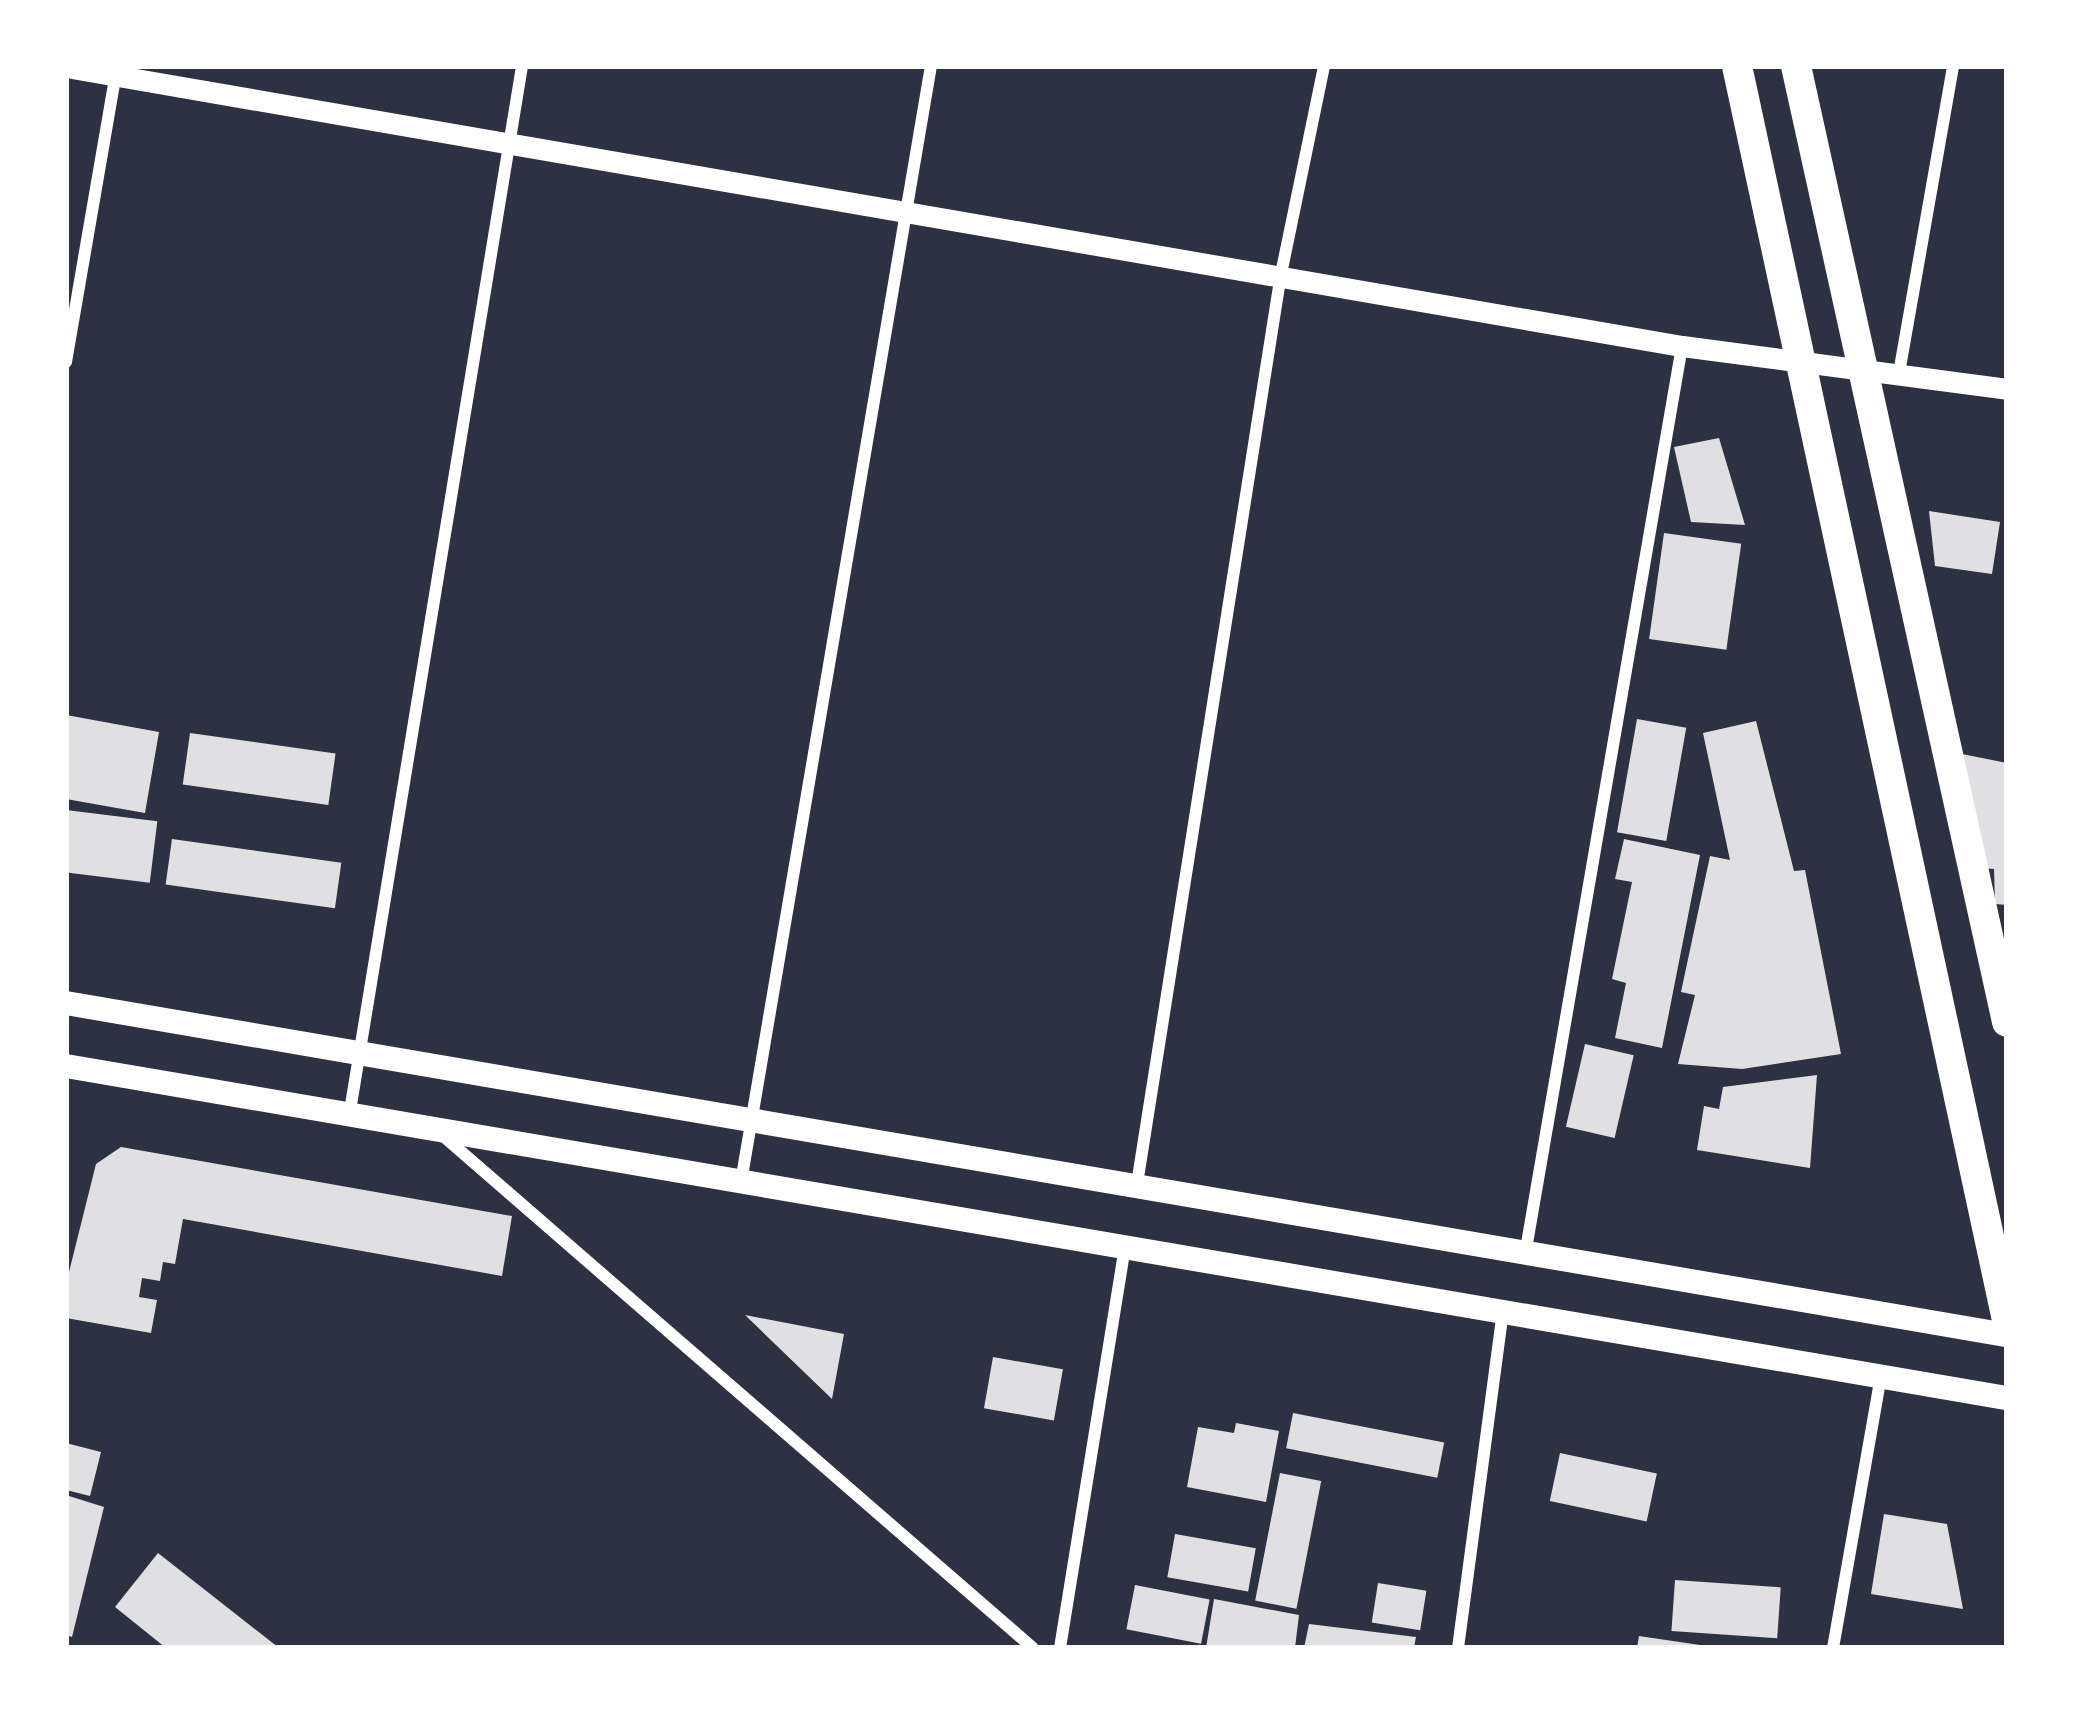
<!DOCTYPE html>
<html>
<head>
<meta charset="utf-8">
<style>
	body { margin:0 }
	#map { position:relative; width:2073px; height:1714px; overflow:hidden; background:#2d3142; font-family:"Crimson Pro",serif }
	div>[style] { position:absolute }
	.building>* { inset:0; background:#e0e0e3; transform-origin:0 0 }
	.minor>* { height:12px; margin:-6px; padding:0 6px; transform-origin:6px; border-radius:6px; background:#fff }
	.tertiary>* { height:21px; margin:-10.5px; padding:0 10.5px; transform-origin:10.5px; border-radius:10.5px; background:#fff }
	.secondary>* { height:24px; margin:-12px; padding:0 12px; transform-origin:12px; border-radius:12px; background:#fff }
	.primary>* { height:30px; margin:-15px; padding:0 15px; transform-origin:15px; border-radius:15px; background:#fff }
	span { translate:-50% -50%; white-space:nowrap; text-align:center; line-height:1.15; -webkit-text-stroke:12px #fff; paint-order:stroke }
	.frame { position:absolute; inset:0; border:69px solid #fff; pointer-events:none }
</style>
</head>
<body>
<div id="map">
	<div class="building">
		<i style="clip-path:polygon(1719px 438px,1745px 525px,1691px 522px,1674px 447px)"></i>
		<i style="clip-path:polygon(1929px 511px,2000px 522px,1992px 574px,1935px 566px)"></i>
		<i style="left:1664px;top:533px;width:78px;height:107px;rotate:8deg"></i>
		<i style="clip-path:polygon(66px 715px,159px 732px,145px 813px,66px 799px)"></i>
		<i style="left:1637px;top:719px;width:50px;height:115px;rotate:10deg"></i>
		<i style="clip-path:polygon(1756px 721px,1794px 871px,1805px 870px,1841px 1054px,1742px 1069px,1678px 1064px,1695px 995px,1681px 992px,1710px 856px,1730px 860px,1703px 733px)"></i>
		<i style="left:190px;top:733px;width:147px;height:52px;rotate:8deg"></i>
		<i style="clip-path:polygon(1962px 754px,2007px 763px,2007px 905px,1995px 904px,1994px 869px,1980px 868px)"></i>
		<i style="left:66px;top:810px;width:92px;height:62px;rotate:7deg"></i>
		<i style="left:172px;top:839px;width:171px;height:46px;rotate:8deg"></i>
		<i style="clip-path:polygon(1624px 839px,1700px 855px,1662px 1048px,1615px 1038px,1626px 983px,1612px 979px,1632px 882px,1615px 879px)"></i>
		<i style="left:1585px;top:1044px;width:50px;height:85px;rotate:13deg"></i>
		<i style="clip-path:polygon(1817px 1075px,1810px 1168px,1697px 1150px,1704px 1106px,1719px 1109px,1723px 1087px)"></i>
		<i style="clip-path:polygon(121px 1147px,512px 1216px,502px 1276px,183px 1219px,175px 1264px,163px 1262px,160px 1281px,142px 1278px,139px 1297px,157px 1300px,151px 1333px,66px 1318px,66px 1284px,96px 1164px)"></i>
		<i style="clip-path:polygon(745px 1315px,844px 1334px,832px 1399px)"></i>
		<i style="left:993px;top:1357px;width:71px;height:52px;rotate:10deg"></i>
		<i style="left:1293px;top:1413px;width:154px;height:36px;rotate:11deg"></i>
		<i style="clip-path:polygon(1236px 1423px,1279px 1431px,1266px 1502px,1187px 1487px,1198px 1427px,1234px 1433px)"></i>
		<i style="clip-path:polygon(66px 1443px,101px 1452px,90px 1496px,66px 1490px)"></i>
		<i style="left:1560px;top:1453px;width:99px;height:49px;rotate:12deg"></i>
		<i style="left:1280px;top:1473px;width:42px;height:130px;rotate:11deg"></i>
		<i style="clip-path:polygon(69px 1496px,104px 1507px,72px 1637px,66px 1635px)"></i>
		<i style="clip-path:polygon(1884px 1514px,1947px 1524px,1963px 1609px,1871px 1594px)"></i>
		<i style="left:1175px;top:1534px;width:82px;height:44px;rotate:10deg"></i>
		<i style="clip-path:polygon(158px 1553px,279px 1648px,166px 1648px,115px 1607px)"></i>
		<i style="left:1675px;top:1580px;width:106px;height:51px;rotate:4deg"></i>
		<i style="left:1378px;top:1583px;width:49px;height:40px;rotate:9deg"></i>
		<i style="left:1135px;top:1585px;width:76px;height:45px;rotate:11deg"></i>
		<i style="clip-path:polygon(1214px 1599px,1299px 1615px,1295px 1648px,1206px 1648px)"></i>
		<i style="clip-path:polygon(1309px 1624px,1416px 1637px,1414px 1648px,1304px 1648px)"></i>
		<i style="clip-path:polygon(1639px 1636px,1700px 1645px,1700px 1648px,1637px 1648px)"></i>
	</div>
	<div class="minor">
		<i style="left:66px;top:362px;width:293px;rotate:-80.2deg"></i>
		<i style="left:1899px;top:373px;width:312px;rotate:-80deg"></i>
		<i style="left:349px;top:1117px;width:1065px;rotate:-80.65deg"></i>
		<i style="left:442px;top:1135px;width:783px;rotate:40.96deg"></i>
		<i style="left:741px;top:1182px;width:1132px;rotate:-80.34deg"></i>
		<i style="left:1137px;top:1184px;width:921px;rotate:-81.01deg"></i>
		<i style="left:1281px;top:274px;width:212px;rotate:-78.3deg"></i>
		<i style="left:1525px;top:1255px;width:922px;rotate:-80.2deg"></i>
		<i style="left:1060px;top:1648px;width:406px;rotate:-80.8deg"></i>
		<i style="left:1458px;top:1648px;width:341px;rotate:-82.4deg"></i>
		<i style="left:1833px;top:1648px;width:275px;rotate:-80deg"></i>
	</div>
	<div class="tertiary">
		<i style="left:66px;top:67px;width:1640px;rotate:9.8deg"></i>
		<i style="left:1682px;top:346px;width:328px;rotate:7.5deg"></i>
	</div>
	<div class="secondary">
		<i style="left:66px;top:1003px;width:1969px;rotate:9.71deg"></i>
		<i style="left:66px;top:1066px;width:1969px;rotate:9.71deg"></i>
	</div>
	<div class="primary">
		<i style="left:1737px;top:66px;width:1283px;rotate:77.85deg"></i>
		<i style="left:1796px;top:66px;width:979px;rotate:77.55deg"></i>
	</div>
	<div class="frame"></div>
</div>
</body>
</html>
